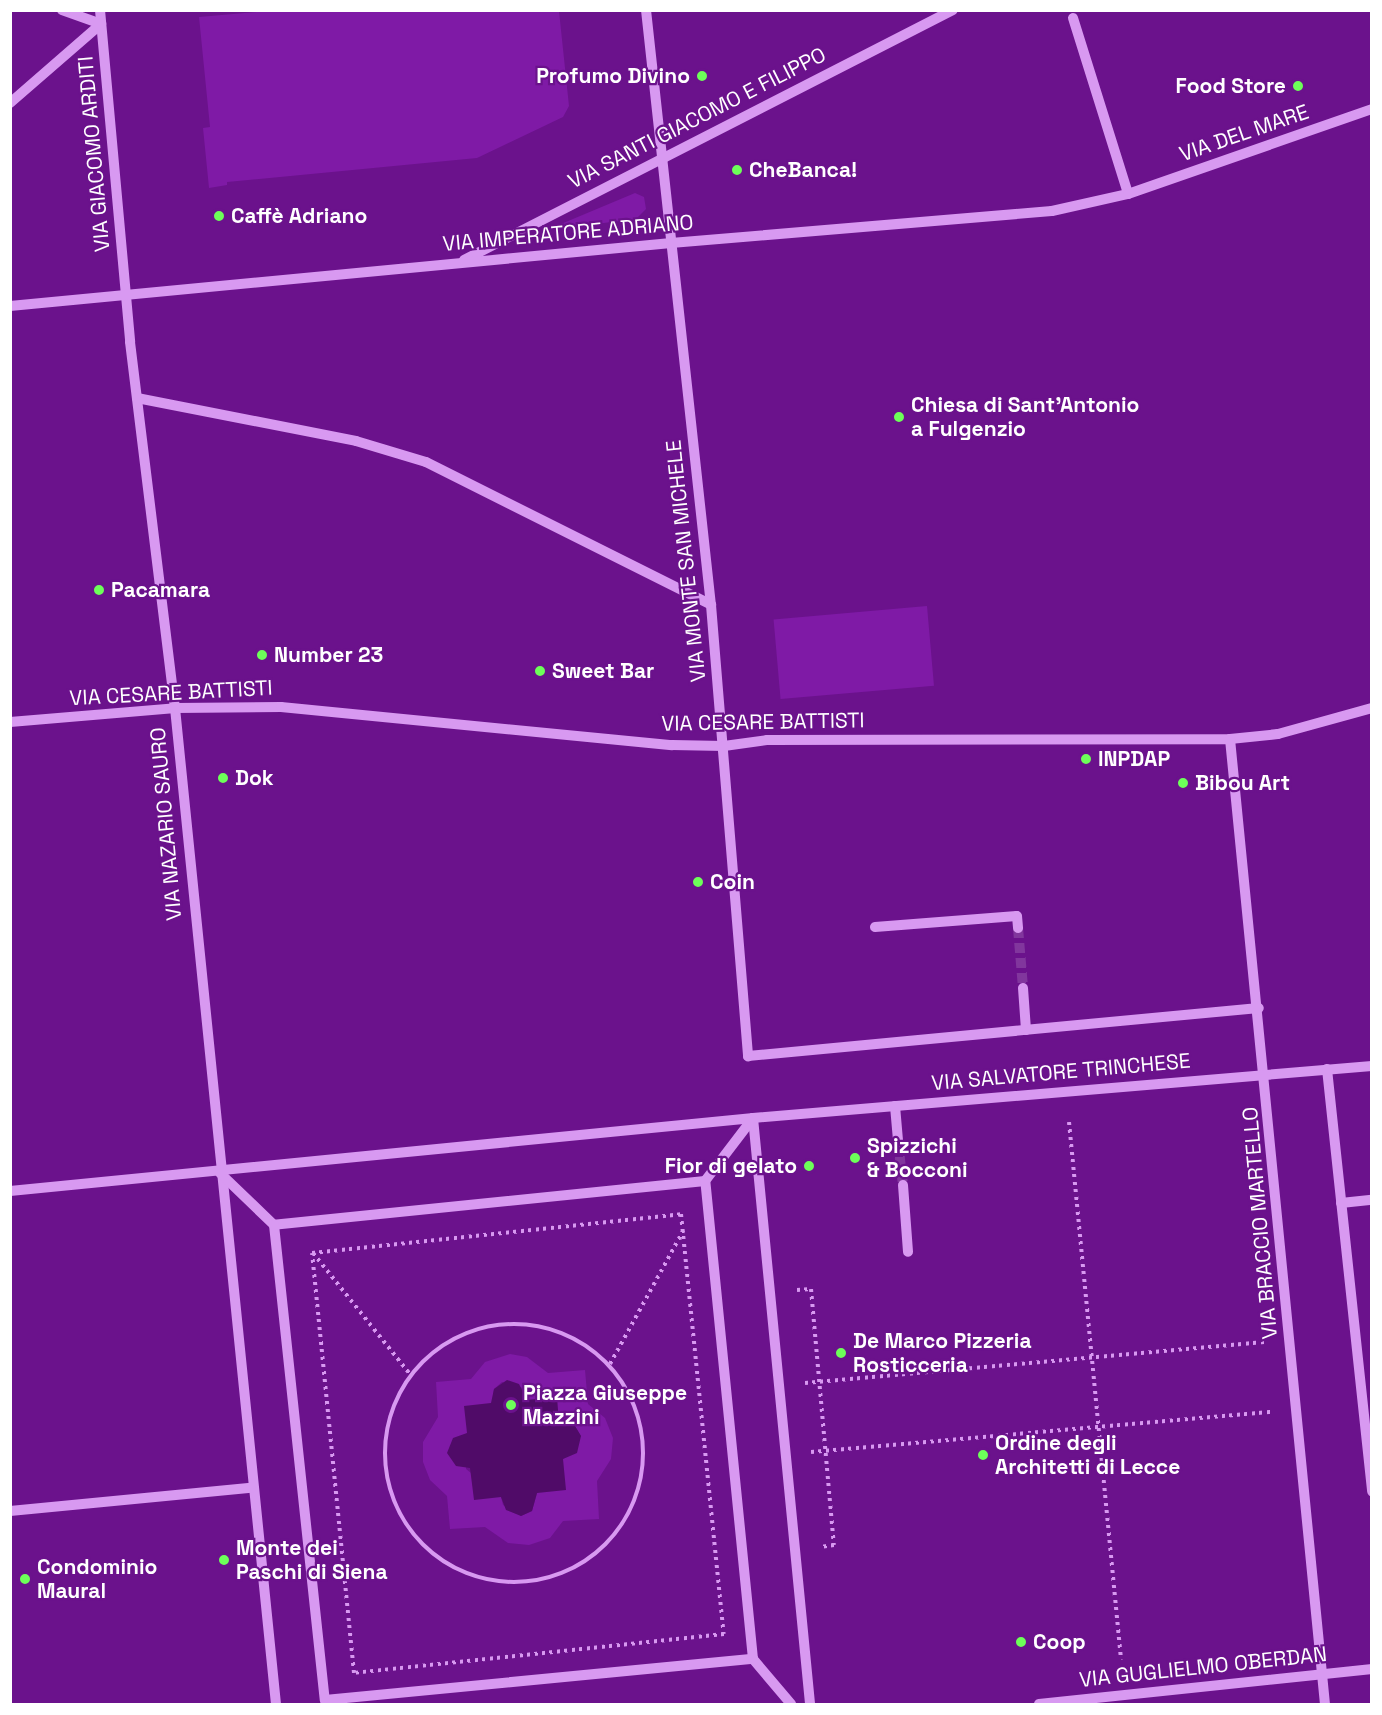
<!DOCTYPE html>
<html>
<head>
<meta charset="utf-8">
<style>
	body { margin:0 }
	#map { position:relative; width:1382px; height:1715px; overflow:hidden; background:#6b128c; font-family:"Space Grotesk",sans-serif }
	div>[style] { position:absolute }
	.green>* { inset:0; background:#7f1aa6; transform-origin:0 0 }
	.water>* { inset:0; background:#500b68 }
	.minor-tunnel>* { height:10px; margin-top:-5px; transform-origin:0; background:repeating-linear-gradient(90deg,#81369d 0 10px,transparent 0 15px) }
	.path>* { height:4px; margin-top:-2px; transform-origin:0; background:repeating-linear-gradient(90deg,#d899f1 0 3px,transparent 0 7.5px) }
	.path>.ring { margin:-2px; padding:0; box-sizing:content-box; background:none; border:4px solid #d899f1; border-radius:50% }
	.minor>* { height:10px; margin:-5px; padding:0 5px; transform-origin:5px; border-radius:5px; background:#d899f1 }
	.dots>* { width:16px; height:16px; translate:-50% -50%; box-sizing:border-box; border:3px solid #6b128c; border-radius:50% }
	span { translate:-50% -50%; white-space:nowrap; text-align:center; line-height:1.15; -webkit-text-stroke:4.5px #6b128c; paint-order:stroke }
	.poi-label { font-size:21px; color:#fff; font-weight:700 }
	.right { translate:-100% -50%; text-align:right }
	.left { translate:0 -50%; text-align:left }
	.street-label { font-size:21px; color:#fff }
	.frame { position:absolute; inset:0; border:12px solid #fff; pointer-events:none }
</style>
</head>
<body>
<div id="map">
	<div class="green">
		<i style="clip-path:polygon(268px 11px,559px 11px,569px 106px,563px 117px,477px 158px,227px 182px,227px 185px,209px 188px,203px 128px,210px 127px,199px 17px)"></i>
		<i style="clip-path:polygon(635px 193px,644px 197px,646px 209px,636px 219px,563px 228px,561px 224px)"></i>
		<i style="left:927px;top:606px;width:80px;height:154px;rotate:85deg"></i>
		<i style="clip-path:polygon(evenodd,510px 1354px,527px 1357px,548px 1373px,585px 1370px,588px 1404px,605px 1418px,613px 1438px,611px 1459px,597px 1481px,599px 1519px,563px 1521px,550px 1538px,529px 1545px,508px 1543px,485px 1527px,450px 1529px,447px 1496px,430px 1480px,423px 1462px,423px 1442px,438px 1417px,436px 1382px,471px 1379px,485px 1362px,510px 1354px,502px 1382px,523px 1388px,527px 1400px,559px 1423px,575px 1426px,581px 1436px,537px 1493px,532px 1511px,521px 1516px,503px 1505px,501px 1497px,466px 1469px,467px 1433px,492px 1403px,494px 1389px,502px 1382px)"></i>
	</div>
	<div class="water">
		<i style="clip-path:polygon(507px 1380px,519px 1384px,527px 1400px,557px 1397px,559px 1423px,575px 1426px,581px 1436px,577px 1453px,563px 1459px,566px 1490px,537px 1493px,532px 1511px,521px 1516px,506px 1510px,501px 1497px,474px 1500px,470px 1468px,456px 1466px,447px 1453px,453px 1438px,467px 1433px,464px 1406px,491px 1403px,494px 1389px)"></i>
	</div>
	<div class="minor-tunnel">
		<i style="left:1018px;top:928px;width:60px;rotate:85.2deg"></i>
		<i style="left:898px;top:1142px;width:43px;rotate:83.4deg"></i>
	</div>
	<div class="path">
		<i style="left:1069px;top:1122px;width:540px;rotate:84.47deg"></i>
		<i style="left:681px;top:1214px;width:422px;rotate:84.2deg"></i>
		<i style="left:724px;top:1634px;width:372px;rotate:174deg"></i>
		<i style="left:354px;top:1673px;width:422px;rotate:-95.7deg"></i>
		<i style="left:312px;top:1253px;width:371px;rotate:-6deg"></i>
		<i style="left:313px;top:1253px;width:155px;rotate:51.3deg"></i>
		<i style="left:797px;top:1290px;width:14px;rotate:-4deg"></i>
		<i style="left:811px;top:1289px;width:257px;rotate:84.9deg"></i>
		<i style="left:834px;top:1545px;width:14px;rotate:172deg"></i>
		<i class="ring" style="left:385px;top:1324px;width:254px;height:254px"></i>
		<i style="left:610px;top:1364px;width:152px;rotate:-61.2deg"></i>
		<i style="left:805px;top:1383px;width:461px;rotate:-5.1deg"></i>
		<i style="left:811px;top:1452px;width:463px;rotate:-5deg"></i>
	</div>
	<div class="minor">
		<i style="left:62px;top:10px;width:41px;rotate:19.7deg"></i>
		<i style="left:100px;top:10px;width:333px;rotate:84.8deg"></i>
		<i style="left:130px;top:342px;width:369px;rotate:83deg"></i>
		<i style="left:175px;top:708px;width:1001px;rotate:84.21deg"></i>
		<i style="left:646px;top:10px;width:599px;rotate:83.77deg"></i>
		<i style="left:711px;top:605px;width:453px;rotate:85.3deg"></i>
		<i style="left:748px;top:1056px;width:513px;rotate:-5.37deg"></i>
		<i style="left:1073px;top:18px;width:184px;rotate:72.6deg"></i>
		<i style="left:10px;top:103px;width:121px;rotate:-41deg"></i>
		<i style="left:464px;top:260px;width:549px;rotate:-27.08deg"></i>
		<i style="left:10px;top:306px;width:664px;rotate:-5.44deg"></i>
		<i style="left:671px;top:243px;width:382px;rotate:-4.8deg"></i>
		<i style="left:1052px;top:211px;width:78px;rotate:-12.6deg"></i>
		<i style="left:1128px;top:194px;width:258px;rotate:-19.2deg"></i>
		<i style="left:137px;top:398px;width:223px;rotate:11.1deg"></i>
		<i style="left:356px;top:441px;width:73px;rotate:16.7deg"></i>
		<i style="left:426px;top:462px;width:319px;rotate:26.6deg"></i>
		<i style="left:10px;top:722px;width:166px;rotate:-4.8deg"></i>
		<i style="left:175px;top:708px;width:106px;rotate:-0.5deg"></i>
		<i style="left:281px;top:707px;width:393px;rotate:5.6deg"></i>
		<i style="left:672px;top:745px;width:52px;rotate:1.1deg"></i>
		<i style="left:724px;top:746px;width:43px;rotate:-7.9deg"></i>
		<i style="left:767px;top:740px;width:463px;rotate:-0.1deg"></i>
		<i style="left:1230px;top:739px;width:48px;rotate:-5.9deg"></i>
		<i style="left:1278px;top:734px;width:98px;rotate:-15.5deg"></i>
		<i style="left:1230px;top:739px;width:970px;rotate:84.38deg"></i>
		<i style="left:875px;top:927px;width:142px;rotate:-4.4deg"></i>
		<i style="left:1017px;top:916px;width:12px;rotate:85deg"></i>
		<i style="left:1023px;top:988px;width:42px;rotate:85.9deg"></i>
		<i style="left:1327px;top:1069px;width:425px;rotate:83.9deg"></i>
		<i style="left:895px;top:1106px;width:36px;rotate:85deg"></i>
		<i style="left:753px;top:1118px;width:589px;rotate:84.44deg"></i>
		<i style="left:220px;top:1173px;width:75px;rotate:43.9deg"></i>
		<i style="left:705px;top:1181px;width:433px;rotate:174.2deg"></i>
		<i style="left:274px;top:1225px;width:478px;rotate:83.9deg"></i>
		<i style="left:325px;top:1700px;width:430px;rotate:-5.5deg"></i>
		<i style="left:753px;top:1659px;width:480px;rotate:-95.7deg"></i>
		<i style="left:705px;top:1181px;width:79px;rotate:-52.7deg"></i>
		<i style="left:903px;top:1185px;width:67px;rotate:85.7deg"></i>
		<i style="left:10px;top:1191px;width:747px;rotate:-5.61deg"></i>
		<i style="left:753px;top:1118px;width:621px;rotate:-4.8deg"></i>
		<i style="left:1341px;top:1203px;width:31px;rotate:-6deg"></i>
		<i style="left:10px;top:1511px;width:242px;rotate:-5.5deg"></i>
		<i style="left:753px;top:1659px;width:59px;rotate:49.8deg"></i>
		<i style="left:1039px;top:1704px;width:335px;rotate:-6deg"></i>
	</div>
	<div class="dots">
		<i style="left:702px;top:76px;background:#6dff59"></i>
		<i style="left:1298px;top:86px;background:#6dff59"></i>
		<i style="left:737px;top:170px;background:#6dff59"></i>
		<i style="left:219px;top:216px;background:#6dff59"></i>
		<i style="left:899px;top:417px;background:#6dff59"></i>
		<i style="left:99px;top:590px;background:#6dff59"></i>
		<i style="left:262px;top:655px;background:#6dff59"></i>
		<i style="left:540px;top:671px;background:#6dff59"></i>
		<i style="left:1086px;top:759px;background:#6dff59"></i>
		<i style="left:223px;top:778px;background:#6dff59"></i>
		<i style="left:1183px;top:783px;background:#6dff59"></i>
		<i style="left:698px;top:882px;background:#6dff59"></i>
		<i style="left:855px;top:1158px;background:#6dff59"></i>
		<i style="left:809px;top:1166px;background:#6dff59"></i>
		<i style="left:841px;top:1353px;background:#6dff59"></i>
		<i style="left:511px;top:1405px;background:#6dff59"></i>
		<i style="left:983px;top:1455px;background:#6dff59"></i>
		<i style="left:224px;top:1560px;background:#6dff59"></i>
		<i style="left:25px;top:1579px;background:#6dff59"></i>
		<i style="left:1021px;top:1642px;background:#6dff59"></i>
	</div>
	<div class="poi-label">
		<span class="right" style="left:690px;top:76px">Profumo Divino</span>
		<span class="right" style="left:1286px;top:86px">Food Store</span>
		<span class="left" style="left:749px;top:170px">CheBanca!</span>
		<span class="left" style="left:231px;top:216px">Caffè Adriano</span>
		<span class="left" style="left:911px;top:417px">Chiesa di Sant'Antonio<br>a Fulgenzio</span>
		<span class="left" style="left:111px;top:590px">Pacamara</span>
		<span class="left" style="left:274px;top:655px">Number 23</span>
		<span class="left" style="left:552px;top:671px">Sweet Bar</span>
		<span class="left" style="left:1098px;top:759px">INPDAP</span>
		<span class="left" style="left:235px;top:778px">Dok</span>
		<span class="left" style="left:1195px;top:783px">Bibou Art</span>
		<span class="left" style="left:710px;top:882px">Coin</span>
		<span class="left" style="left:867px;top:1158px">Spizzichi<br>&amp; Bocconi</span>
		<span class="right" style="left:797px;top:1166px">Fior di gelato</span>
		<span class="left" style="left:853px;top:1353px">De Marco Pizzeria<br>Rosticceria</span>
		<span class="left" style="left:523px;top:1405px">Piazza Giuseppe<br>Mazzini</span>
		<span class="left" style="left:995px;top:1455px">Ordine degli<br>Architetti di Lecce</span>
		<span class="left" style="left:236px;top:1560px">Monte dei<br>Paschi di Siena</span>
		<span class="left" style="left:37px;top:1579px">Condominio<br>Maural</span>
		<span class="left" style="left:1033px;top:1642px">Coop</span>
	</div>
	<div class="street-label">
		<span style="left:697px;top:118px;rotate:-27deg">VIA SANTI GIACOMO E FILIPPO</span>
		<span style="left:1244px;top:133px;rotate:-19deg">VIA DEL MARE</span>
		<span style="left:94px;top:154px;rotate:-95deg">VIA GIACOMO ARDITI</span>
		<span style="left:568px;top:233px;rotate:-5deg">VIA IMPERATORE ADRIANO</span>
		<span style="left:686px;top:561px;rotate:-96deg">VIA MONTE SAN MICHELE</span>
		<span style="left:171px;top:693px;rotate:-3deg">VIA CESARE BATTISTI</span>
		<span style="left:763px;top:722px;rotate:-1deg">VIA CESARE BATTISTI</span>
		<span style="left:166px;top:824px;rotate:-95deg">VIA NAZARIO SAURO</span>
		<span style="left:1061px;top:1072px;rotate:-5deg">VIA SALVATORE TRINCHESE</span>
		<span style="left:1260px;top:1223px;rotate:-95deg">VIA BRACCIO MARTELLO</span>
		<span style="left:1203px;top:1667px;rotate:-6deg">VIA GUGLIELMO OBERDAN</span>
	</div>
	<div class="frame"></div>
</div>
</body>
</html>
